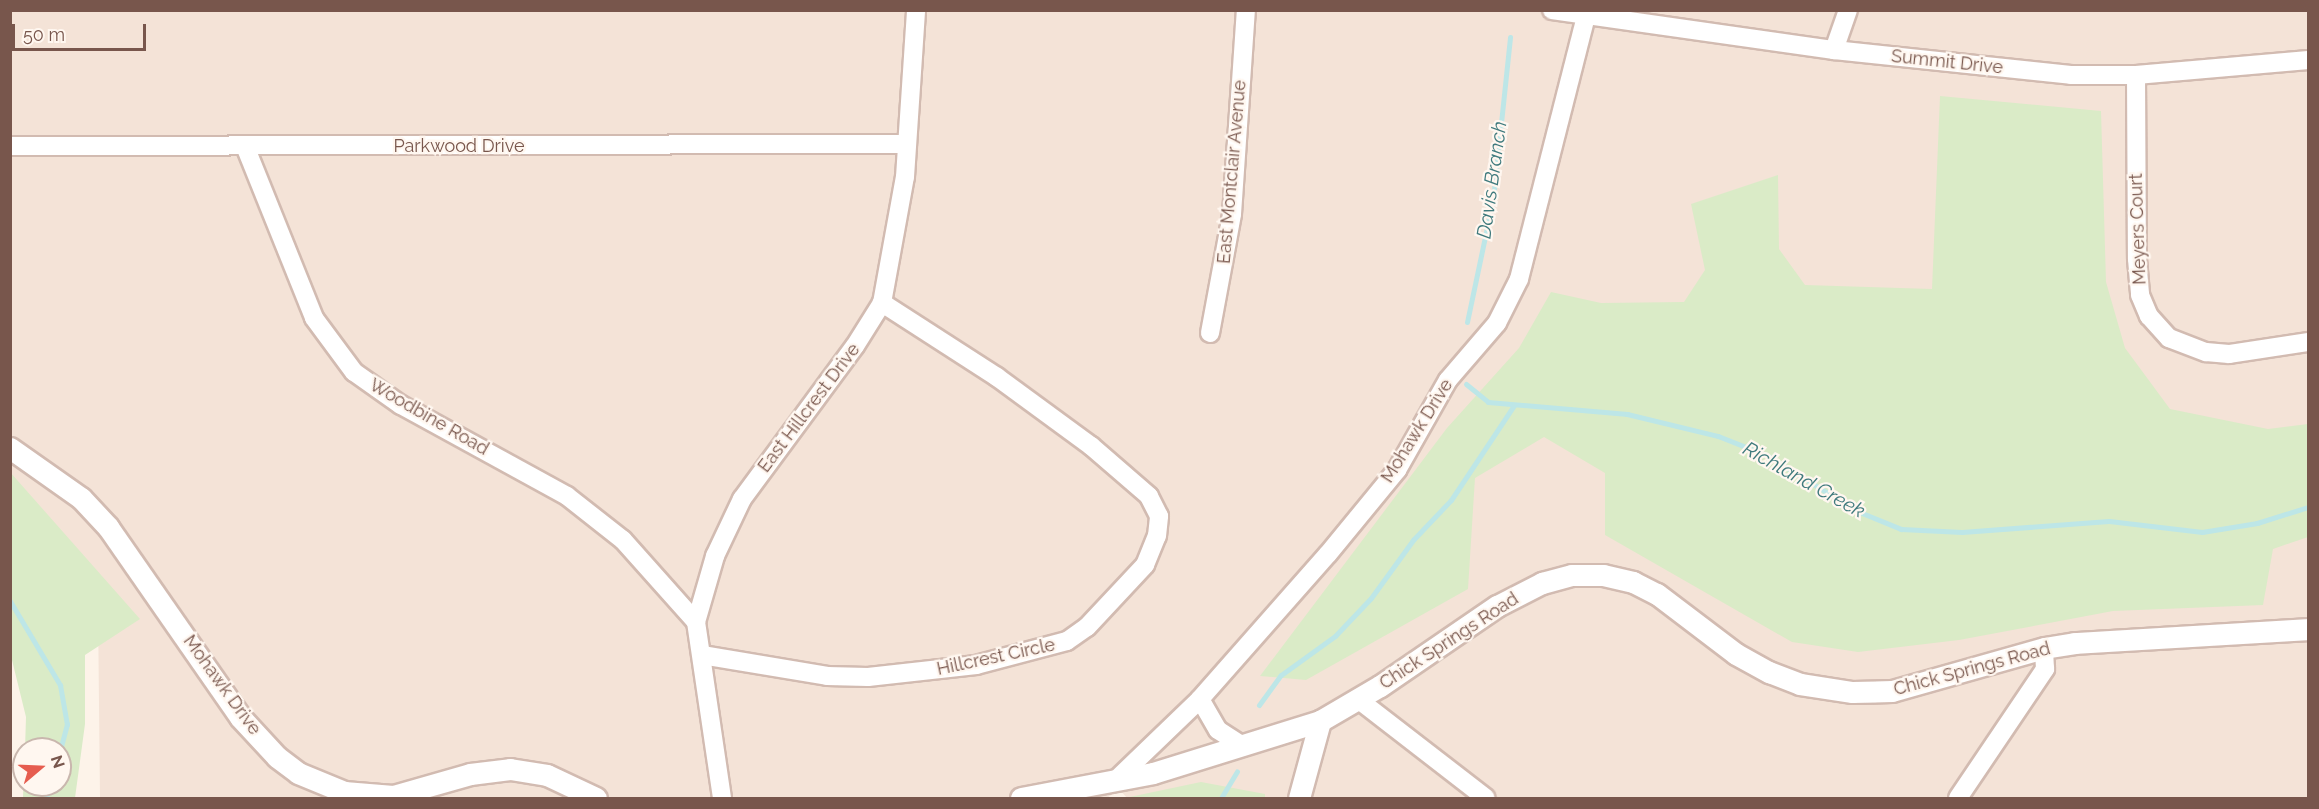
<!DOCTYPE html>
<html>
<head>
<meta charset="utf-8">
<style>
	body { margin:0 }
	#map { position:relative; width:2319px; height:809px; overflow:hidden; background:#fdf3e9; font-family:Raleway,sans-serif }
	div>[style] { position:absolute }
	.residential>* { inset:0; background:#f4e3d7 }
	.green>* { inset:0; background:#daebc7 }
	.stream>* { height:5px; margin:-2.5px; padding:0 2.5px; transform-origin:2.5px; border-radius:2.5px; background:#bde6e7 }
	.roads { filter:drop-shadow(2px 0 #d2bbb1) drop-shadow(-2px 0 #d2bbb1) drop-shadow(0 2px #d2bbb1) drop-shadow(0 -2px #d2bbb1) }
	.minor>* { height:18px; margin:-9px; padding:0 9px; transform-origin:9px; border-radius:9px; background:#fff }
	.tertiary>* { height:21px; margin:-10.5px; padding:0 10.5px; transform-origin:10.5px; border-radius:10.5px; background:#fff }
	span { translate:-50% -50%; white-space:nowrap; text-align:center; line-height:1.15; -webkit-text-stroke:4.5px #fff7f0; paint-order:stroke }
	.street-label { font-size:18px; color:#78564c }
	.water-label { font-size:20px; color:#3f7a7d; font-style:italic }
	.frame { position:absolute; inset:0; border:12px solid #78564c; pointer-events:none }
	.north { position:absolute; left:12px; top:737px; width:60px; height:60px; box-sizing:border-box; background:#fff7f0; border:2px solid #c9b7ae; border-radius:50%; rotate:71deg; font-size:16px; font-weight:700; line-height:24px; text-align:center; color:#78564c }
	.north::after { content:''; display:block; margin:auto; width:21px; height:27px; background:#e65d4f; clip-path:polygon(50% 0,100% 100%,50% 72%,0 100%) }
	.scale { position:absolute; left:12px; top:24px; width:134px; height:27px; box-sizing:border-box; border:3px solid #78564c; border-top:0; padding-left:8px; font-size:18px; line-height:21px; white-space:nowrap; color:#78564c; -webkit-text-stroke:4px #fff7f0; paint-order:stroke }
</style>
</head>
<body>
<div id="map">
	<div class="residential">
		<i style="clip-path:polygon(10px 11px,2308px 11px,2308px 798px,1127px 798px,1119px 789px,1107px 798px,100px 798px,98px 609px,11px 537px)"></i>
	</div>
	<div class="green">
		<i style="clip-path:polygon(1940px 96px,2101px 111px,2106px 282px,2125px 348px,2170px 409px,2268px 429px,2308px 424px,2308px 537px,2273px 549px,2263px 605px,2113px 611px,1959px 640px,1858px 652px,1792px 642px,1605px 535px,1605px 473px,1544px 437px,1475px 478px,1468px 589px,1306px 680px,1260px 676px,1447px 428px,1519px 348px,1551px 292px,1601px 303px,1684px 302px,1705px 270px,1691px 204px,1778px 175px,1779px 249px,1805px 285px,1932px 289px)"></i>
		<i style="clip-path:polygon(10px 472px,140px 619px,85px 655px,85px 724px,75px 798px,23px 798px,24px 766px,24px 785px,60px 785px,60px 749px,25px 749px,26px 717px,11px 656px)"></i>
		<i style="clip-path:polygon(1201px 782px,1265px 794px,1265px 798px,1125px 798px)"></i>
	</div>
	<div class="stream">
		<i style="left:1467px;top:322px;width:126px;rotate:-78.1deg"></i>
		<i style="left:1493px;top:199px;width:163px;rotate:-84deg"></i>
		<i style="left:1466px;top:384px;width:28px;rotate:39deg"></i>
		<i style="left:1488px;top:402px;width:140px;rotate:4.9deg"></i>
		<i style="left:1627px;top:414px;width:94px;rotate:13.6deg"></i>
		<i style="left:1718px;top:436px;width:52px;rotate:21.6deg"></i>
		<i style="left:1766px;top:455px;width:107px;rotate:31.6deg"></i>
		<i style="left:1857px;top:511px;width:48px;rotate:22.2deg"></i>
		<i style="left:1901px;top:529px;width:61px;rotate:2.8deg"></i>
		<i style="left:1962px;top:532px;width:147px;rotate:-4.3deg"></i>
		<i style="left:2109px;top:521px;width:94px;rotate:6.7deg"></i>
		<i style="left:2202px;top:532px;width:56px;rotate:-9.3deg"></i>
		<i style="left:2257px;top:523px;width:53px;rotate:-17.4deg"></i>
		<i style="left:10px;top:601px;width:98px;rotate:59.2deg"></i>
		<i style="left:60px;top:685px;width:40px;rotate:80deg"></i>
		<i style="left:67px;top:724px;width:28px;rotate:105deg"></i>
		<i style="left:1259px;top:705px;width:37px;rotate:-54deg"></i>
		<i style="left:1281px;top:675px;width:67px;rotate:-35.8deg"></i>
		<i style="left:1335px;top:636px;width:52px;rotate:-46.5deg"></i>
		<i style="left:1371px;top:598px;width:72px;rotate:-54.1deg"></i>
		<i style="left:1413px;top:540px;width:55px;rotate:-46.5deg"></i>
		<i style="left:1451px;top:500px;width:114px;rotate:-56.4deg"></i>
		<i style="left:46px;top:798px;width:14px;rotate:-73deg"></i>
		<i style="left:1221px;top:798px;width:31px;rotate:-59deg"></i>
	</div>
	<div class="roads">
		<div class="minor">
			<i style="left:1552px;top:10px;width:285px;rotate:8.1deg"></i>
			<i style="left:1834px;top:50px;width:238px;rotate:6deg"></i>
			<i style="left:2071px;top:75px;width:65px"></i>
			<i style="left:2136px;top:75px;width:173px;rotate:-5deg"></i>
			<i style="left:1834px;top:50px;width:42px;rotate:-70.7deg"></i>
			<i style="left:2136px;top:75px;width:184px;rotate:89.7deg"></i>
			<i style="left:2137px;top:259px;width:36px;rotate:85deg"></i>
			<i style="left:2140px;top:295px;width:23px;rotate:67deg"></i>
			<i style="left:2149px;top:316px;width:30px;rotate:48deg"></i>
			<i style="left:2169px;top:338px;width:40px;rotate:21deg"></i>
			<i style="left:2206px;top:352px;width:23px;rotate:5deg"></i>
			<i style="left:2229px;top:354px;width:80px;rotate:-8.6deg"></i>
			<i style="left:10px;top:146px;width:897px;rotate:-0.13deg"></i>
			<i style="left:245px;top:146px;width:185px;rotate:68.1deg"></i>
			<i style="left:314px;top:318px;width:67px;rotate:53.5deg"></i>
			<i style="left:354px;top:372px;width:57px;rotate:35.1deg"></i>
			<i style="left:401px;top:405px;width:189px;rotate:28.7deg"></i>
			<i style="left:567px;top:496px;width:71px;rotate:38.2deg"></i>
			<i style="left:623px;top:540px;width:110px;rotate:48.3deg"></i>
			<i style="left:1210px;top:333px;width:121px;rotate:-79.5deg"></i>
			<i style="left:1232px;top:214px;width:204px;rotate:-86.1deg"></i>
			<i style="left:702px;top:655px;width:127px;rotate:9.5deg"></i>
			<i style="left:827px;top:676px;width:41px;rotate:1.4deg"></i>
			<i style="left:868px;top:677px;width:109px;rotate:-6.3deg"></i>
			<i style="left:976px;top:665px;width:94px;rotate:-14.8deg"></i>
			<i style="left:1067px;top:641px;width:24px;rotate:-35deg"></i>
			<i style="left:1087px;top:627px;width:85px;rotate:-46.9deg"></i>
			<i style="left:1145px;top:565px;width:31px;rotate:-68deg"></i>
			<i style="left:1157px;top:536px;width:20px;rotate:-84deg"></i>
			<i style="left:1159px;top:516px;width:22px;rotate:-117deg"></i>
			<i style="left:1149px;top:496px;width:77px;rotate:-139.2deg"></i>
			<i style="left:1091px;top:446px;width:117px;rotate:-143.7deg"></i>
			<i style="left:997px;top:377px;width:137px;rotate:-147.2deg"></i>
			<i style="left:1200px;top:699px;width:36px;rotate:60deg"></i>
			<i style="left:1218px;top:730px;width:30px;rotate:33deg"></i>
			<i style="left:1359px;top:700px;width:160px;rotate:37.7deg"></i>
			<i style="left:1118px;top:778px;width:114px;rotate:-43.9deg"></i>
			<i style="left:1200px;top:699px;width:193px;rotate:-48.6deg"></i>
			<i style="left:1328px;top:554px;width:109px;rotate:-50.6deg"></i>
			<i style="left:1397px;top:470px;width:103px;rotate:-60.5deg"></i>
			<i style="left:1448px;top:380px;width:75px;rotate:-49.3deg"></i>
			<i style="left:1497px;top:323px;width:49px;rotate:-63.4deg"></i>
			<i style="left:1519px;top:279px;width:270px;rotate:-75.7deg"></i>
			<i style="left:722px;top:798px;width:178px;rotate:-98.4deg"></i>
			<i style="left:696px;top:622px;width:69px;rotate:-73.9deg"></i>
			<i style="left:715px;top:556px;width:63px;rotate:-64.7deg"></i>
			<i style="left:742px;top:499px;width:190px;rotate:-53.6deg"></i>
			<i style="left:855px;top:346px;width:51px;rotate:-57.9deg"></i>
			<i style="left:882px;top:303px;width:128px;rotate:-79.7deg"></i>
			<i style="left:905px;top:177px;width:167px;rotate:-86.2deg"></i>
			<i style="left:1958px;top:798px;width:156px;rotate:-56deg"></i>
			<i style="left:2045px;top:669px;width:21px;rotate:-93deg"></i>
		</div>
		<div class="tertiary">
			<i style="left:10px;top:448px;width:87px;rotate:35.2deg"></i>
			<i style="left:81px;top:498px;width:40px;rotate:47deg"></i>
			<i style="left:108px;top:527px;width:231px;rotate:55.2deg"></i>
			<i style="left:240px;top:717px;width:54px;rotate:47.2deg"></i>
			<i style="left:277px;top:757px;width:26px;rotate:37deg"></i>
			<i style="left:298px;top:773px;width:50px;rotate:22.4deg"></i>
			<i style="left:344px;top:792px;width:49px;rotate:4.7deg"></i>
			<i style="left:393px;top:796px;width:80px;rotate:-15.9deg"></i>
			<i style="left:470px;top:774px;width:40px;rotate:-7.1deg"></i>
			<i style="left:510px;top:769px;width:37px;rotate:9deg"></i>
			<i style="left:547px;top:775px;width:54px;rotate:25.1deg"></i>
			<i style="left:1021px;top:798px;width:134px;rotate:-10.7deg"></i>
			<i style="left:1153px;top:773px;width:175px;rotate:-17.3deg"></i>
			<i style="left:1320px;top:721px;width:69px;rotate:-30.3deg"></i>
			<i style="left:1380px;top:686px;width:142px;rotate:-34.4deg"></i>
			<i style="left:1497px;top:606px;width:51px;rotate:-27.1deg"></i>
			<i style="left:1542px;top:583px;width:31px;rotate:-15deg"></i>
			<i style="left:1572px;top:575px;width:31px"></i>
			<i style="left:1603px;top:575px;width:31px;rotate:13deg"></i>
			<i style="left:1633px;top:582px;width:27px;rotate:27deg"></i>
			<i style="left:1657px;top:594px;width:99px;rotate:37.2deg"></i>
			<i style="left:1736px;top:654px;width:38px;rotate:29deg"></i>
			<i style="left:1769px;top:672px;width:33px;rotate:21deg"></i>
			<i style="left:1800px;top:684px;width:53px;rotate:8.7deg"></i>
			<i style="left:1852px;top:692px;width:40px;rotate:-1.4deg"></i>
			<i style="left:1892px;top:691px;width:158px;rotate:-15.8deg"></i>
			<i style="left:2044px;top:648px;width:31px;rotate:-9deg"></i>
			<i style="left:2075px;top:643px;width:233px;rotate:-3.4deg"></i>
			<i style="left:1299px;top:798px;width:80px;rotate:-74.7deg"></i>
		</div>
	</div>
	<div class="street-label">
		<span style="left:1947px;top:62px;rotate:6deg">Summit Drive</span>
		<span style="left:459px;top:146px">Parkwood Drive</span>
		<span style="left:1232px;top:172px;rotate:-85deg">East Montclair Avenue</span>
		<span style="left:2138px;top:229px;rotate:-92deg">Meyers Court</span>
		<span style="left:809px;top:408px;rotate:-53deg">East Hillcrest Drive</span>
		<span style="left:429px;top:417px;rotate:30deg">Woodbine Road</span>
		<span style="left:1417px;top:431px;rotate:-58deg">Mohawk Drive</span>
		<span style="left:1449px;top:641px;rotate:-33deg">Chick Springs Road</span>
		<span style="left:996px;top:657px;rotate:-12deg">Hillcrest Circle</span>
		<span style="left:1972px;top:669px;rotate:-15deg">Chick Springs Road</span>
		<span style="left:222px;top:685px;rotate:54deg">Mohawk Drive</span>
	</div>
	<div class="water-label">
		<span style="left:1492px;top:180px;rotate:-82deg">Davis Branch</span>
		<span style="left:1804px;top:480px;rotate:29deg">Richland Creek</span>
	</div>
	<div class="frame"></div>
	<div class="north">N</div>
	<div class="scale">50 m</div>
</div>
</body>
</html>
